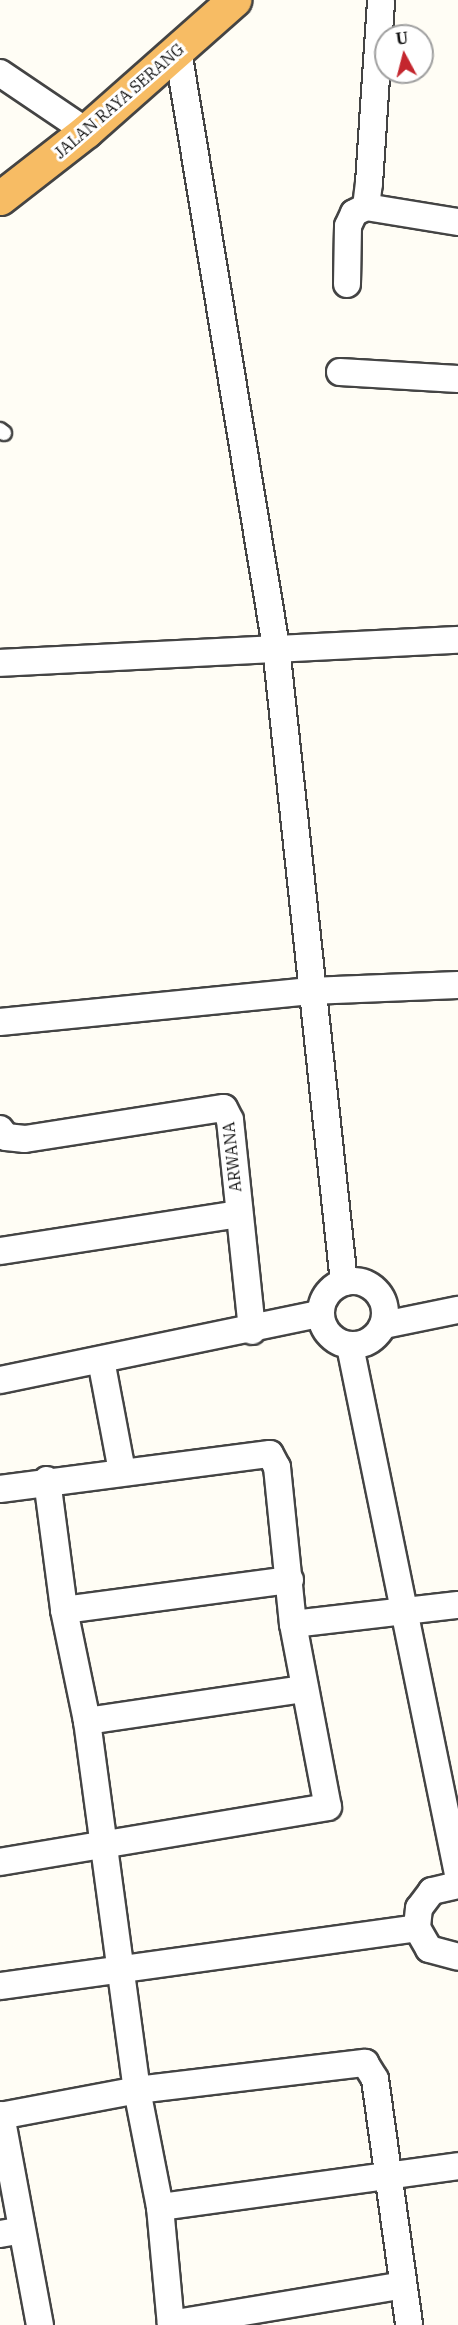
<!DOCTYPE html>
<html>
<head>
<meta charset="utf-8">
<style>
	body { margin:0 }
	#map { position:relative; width:458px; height:2325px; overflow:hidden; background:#fffdf5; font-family:"IBM Plex Serif",serif }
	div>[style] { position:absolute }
	.roads { filter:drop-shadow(2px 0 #444) drop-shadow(-2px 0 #444) drop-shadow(0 2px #444) drop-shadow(0 -2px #444) }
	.service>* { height:14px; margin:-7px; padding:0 7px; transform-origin:7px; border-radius:7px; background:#fff }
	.minor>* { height:26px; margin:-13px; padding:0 13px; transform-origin:13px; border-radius:13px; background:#fff }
	.minor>.ring { margin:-13px; padding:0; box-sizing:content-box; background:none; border:26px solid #fff; border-radius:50% }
	.trunk>* { height:33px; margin:-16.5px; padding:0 16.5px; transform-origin:16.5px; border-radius:16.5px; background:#f7bc64 }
	span { translate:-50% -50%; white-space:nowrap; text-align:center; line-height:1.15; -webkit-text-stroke:6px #fff; paint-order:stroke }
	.street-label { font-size:16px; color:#111 }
	.north { position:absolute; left:374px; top:24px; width:60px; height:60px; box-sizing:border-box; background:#fff; border:2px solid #a0a0a0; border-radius:50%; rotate:353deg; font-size:16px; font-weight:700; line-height:24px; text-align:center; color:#111 }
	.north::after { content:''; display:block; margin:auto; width:21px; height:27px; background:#c4262e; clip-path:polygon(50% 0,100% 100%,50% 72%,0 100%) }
</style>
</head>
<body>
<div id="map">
	<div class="roads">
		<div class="service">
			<i style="left:0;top:430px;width:5px;rotate:37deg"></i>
		</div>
		<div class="minor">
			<i style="left:178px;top:51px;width:604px;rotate:80.66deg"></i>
			<i style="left:276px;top:647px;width:639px;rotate:83.89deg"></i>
			<i style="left:0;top:73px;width:104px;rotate:34deg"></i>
			<i style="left:366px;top:207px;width:93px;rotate:9.3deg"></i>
			<i style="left:347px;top:284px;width:58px;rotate:-89deg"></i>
			<i style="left:348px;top:226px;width:14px;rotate:-65deg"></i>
			<i style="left:354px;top:213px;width:13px;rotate:-27deg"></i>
			<i style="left:366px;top:207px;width:24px;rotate:-83deg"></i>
			<i style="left:369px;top:183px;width:183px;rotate:-86.2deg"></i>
			<i style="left:340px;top:372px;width:118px;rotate:3.4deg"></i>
			<i style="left:0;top:663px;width:459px;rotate:-2.9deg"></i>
			<i style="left:0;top:1022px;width:312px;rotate:-5.7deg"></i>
			<i style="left:310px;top:991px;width:148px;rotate:-2.3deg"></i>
			<i style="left:0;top:1129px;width:10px;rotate:53deg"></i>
			<i style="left:6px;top:1137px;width:19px;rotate:6deg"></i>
			<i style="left:25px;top:1139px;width:201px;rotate:-8.9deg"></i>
			<i style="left:224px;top:1108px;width:13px;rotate:63deg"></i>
			<i style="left:230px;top:1120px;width:212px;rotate:84deg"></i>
			<i style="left:0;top:1251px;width:241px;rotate:-8.8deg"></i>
			<i class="ring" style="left:321px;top:1281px;width:38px;height:38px"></i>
			<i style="left:384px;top:1325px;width:76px;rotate:-11.5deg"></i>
			<i style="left:350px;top:1346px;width:539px;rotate:78.44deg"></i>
			<i style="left:101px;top:1360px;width:113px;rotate:79.3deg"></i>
			<i style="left:0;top:1380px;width:327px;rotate:-11.7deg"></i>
			<i style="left:47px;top:1480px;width:131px;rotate:82.5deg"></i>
			<i style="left:64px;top:1610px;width:113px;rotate:78.3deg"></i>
			<i style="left:87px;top:1721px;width:372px;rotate:82.3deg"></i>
			<i style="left:137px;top:2090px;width:119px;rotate:78.9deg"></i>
			<i style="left:160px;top:2207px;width:119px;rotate:84.7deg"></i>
			<i style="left:0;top:1489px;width:272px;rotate:-7.4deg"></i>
			<i style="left:270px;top:1454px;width:15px;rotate:62deg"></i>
			<i style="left:277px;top:1467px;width:158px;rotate:84.2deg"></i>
			<i style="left:293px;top:1624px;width:186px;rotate:79.2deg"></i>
			<i style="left:328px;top:1807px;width:333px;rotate:170.5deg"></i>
			<i style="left:64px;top:1610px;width:228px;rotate:-7.6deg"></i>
			<i style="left:293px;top:1624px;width:166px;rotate:-6.6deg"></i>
			<i style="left:87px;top:1721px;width:220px;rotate:-8.4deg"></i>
			<i style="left:458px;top:1885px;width:27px;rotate:167deg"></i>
			<i style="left:432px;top:1891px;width:21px;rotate:127deg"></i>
			<i style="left:419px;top:1908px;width:20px;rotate:96deg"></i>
			<i style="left:417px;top:1928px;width:24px;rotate:60deg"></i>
			<i style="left:429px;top:1949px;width:30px;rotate:15deg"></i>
			<i style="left:0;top:1986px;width:421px;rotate:-7.9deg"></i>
			<i style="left:1px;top:2115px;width:214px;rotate:79.5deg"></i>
			<i style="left:0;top:2116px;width:139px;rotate:-10.7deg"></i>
			<i style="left:137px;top:2090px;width:230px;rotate:-6.8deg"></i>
			<i style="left:365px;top:2063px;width:19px;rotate:58deg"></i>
			<i style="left:375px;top:2079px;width:248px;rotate:82.1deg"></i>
			<i style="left:160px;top:2207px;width:301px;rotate:-7.8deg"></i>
			<i style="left:0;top:2234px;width:22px;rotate:-10deg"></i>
			<i style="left:171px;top:2324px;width:235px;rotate:-9.5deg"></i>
		</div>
		<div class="trunk">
			<i style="left:0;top:198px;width:109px;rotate:-37.9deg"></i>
			<i style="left:86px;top:131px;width:198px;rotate:-41.5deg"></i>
		</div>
	</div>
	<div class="street-label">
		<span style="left:119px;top:101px;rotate:-41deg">JALAN RAYA SERANG</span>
		<span style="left:232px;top:1157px;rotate:-96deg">ARWANA</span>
	</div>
	<div class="north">U</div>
</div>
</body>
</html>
